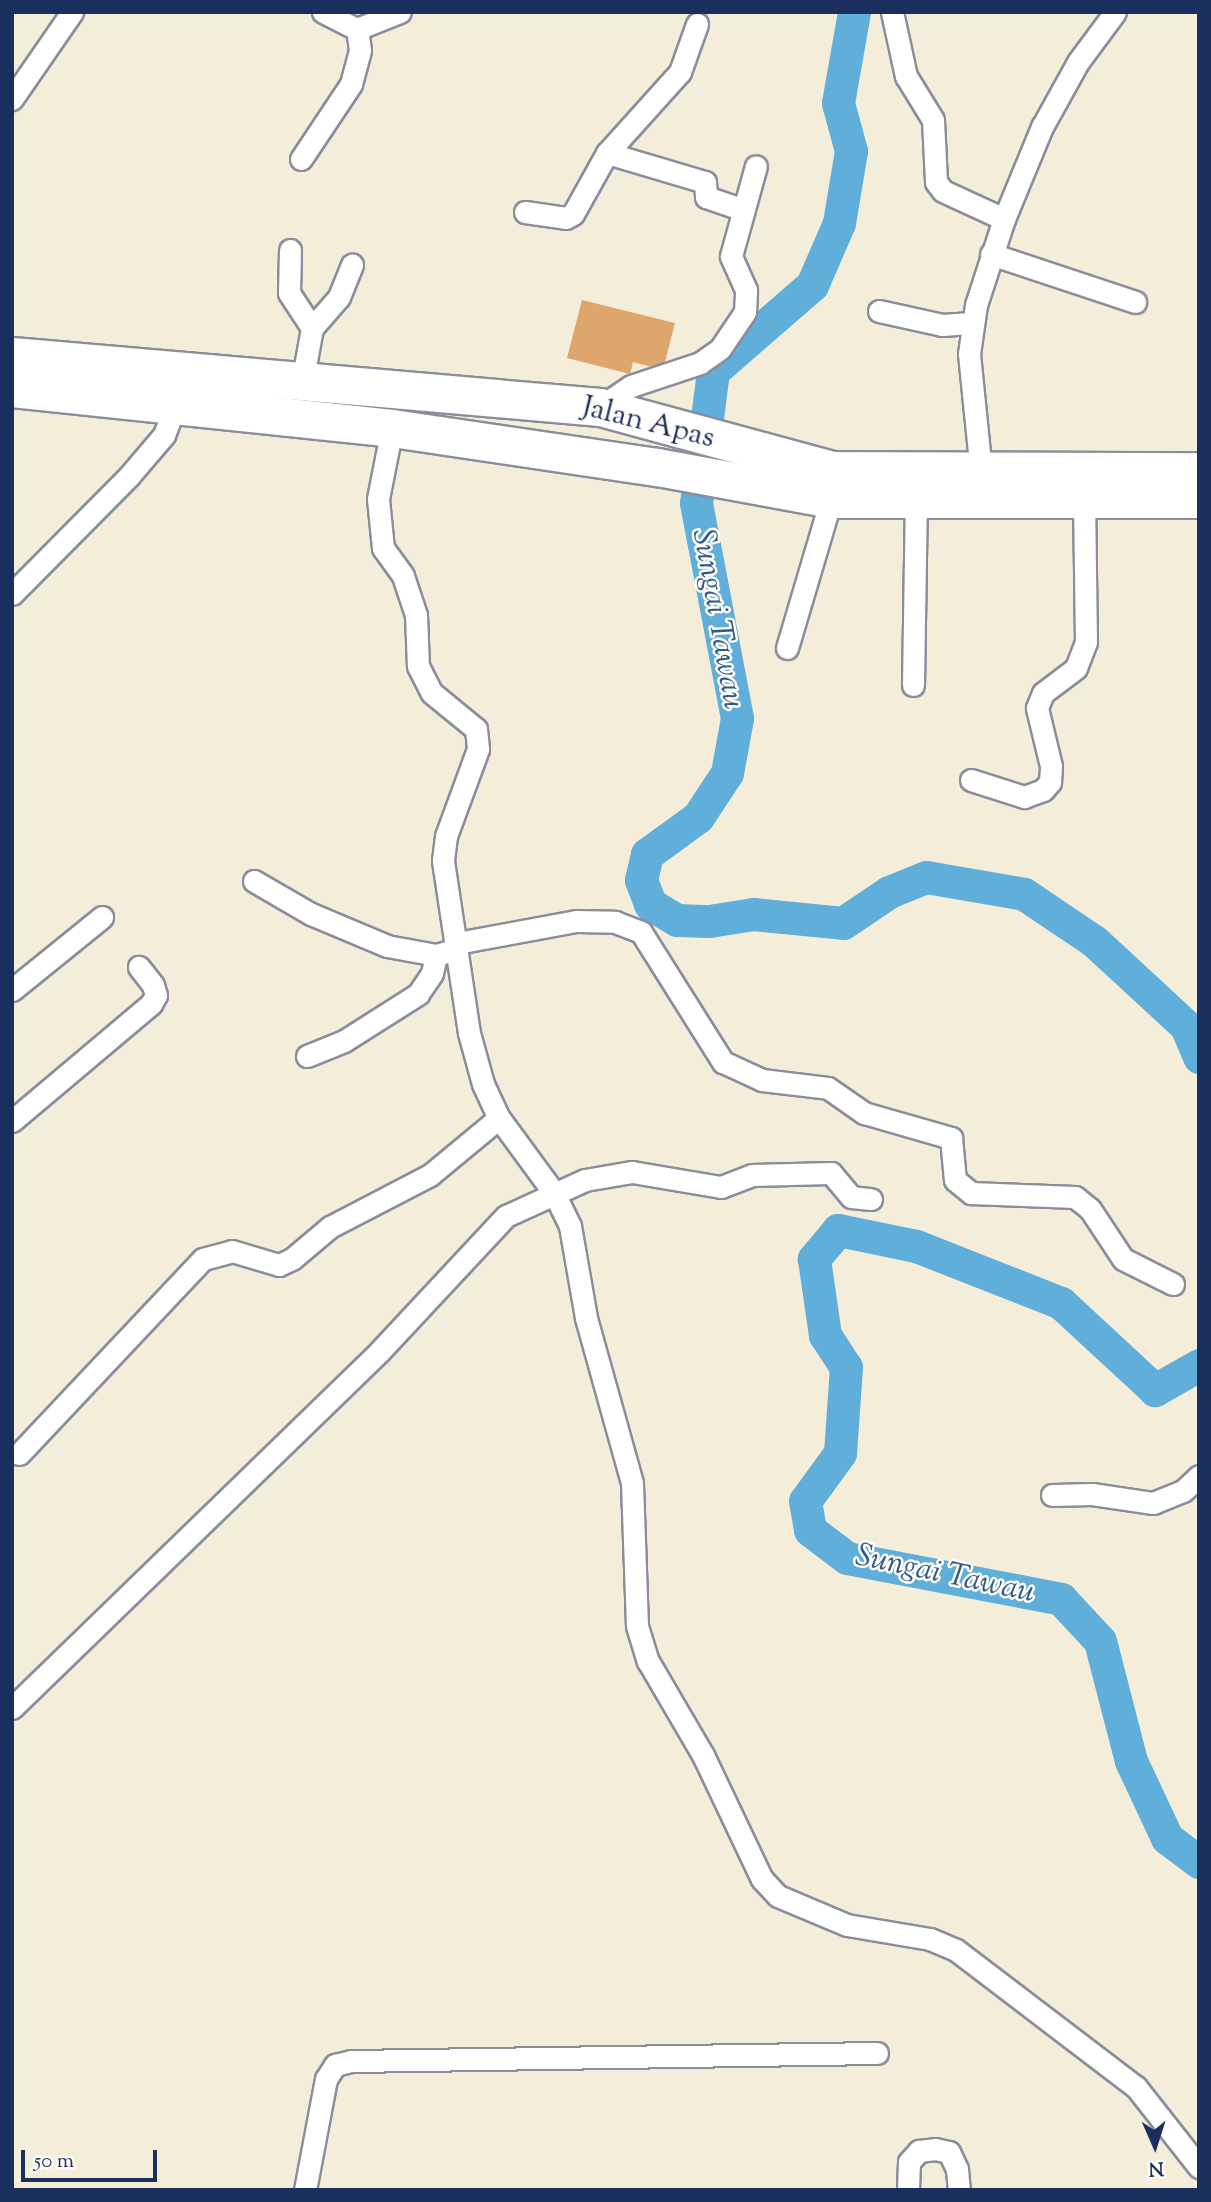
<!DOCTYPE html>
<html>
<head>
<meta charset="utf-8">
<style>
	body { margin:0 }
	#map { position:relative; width:1211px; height:2202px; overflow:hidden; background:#f4edd9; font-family:"Sorts Mill Goudy",serif }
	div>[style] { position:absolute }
	.river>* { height:33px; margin:-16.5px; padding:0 16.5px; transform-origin:16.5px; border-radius:16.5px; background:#60aeda }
	.building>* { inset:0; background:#dda66c }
	.roads { filter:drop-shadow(2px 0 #888e9c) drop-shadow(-2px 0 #888e9c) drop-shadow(0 2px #888e9c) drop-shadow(0 -2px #888e9c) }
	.street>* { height:21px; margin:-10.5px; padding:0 10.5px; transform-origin:10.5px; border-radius:10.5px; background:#fff }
	.highway>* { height:37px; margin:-18.5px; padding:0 18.5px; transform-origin:18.5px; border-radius:18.5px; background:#fff }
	span { translate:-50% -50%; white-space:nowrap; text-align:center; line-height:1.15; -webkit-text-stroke:5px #fdfcf7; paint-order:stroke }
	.street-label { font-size:30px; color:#1b2f5e }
	.water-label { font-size:32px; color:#335b89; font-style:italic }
	.frame { position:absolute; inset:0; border:14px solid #1b2f5e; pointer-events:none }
	.north { position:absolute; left:1120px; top:2111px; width:70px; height:70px; -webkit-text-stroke:5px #fdfcf7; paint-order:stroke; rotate:177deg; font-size:19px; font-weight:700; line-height:28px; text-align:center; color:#1b2f5e }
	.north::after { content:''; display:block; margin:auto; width:24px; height:32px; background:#1b2f5e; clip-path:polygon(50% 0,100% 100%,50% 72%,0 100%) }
	.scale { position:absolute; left:21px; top:2150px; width:136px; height:32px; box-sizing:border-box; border:4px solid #1b2f5e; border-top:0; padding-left:9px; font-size:21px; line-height:24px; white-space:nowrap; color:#1b2f5e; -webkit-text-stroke:5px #fdfcf7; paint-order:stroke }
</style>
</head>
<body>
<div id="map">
	<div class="river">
		<i style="left:854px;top:12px;width:92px;rotate:100deg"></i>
		<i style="left:838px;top:103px;width:50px;rotate:74.8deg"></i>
		<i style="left:851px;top:151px;width:73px;rotate:99.5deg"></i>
		<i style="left:839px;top:223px;width:68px;rotate:113.5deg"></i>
		<i style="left:812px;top:285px;width:131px;rotate:139deg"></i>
		<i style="left:713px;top:371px;width:133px;rotate:97.3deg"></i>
		<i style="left:696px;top:503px;width:219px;rotate:79.2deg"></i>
		<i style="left:737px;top:718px;width:56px;rotate:100.3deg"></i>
		<i style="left:727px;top:773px;width:53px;rotate:123.4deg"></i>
		<i style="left:698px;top:817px;width:63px;rotate:144deg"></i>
		<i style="left:647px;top:854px;width:27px;rotate:103deg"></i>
		<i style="left:641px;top:880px;width:26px;rotate:69deg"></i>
		<i style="left:650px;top:904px;width:31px;rotate:31deg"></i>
		<i style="left:677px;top:920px;width:32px;rotate:2deg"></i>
		<i style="left:709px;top:921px;width:45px;rotate:-9deg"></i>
		<i style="left:753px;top:914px;width:90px;rotate:5.7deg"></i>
		<i style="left:843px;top:923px;width:55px;rotate:-34deg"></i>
		<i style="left:889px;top:892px;width:40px;rotate:-22deg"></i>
		<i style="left:926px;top:877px;width:99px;rotate:9.8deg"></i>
		<i style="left:1024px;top:894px;width:84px;rotate:33.9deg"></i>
		<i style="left:1094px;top:941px;width:125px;rotate:42.7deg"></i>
		<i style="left:1186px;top:1026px;width:34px;rotate:67deg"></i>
		<i style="left:1199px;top:1365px;width:51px;rotate:150.4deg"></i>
		<i style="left:1155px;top:1390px;width:128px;rotate:-137.2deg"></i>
		<i style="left:1061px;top:1303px;width:156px;rotate:-158.5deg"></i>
		<i style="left:916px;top:1246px;width:80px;rotate:-168.4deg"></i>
		<i style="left:838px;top:1230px;width:38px;rotate:130deg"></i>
		<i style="left:814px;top:1259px;width:77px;rotate:81.8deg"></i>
		<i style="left:825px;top:1335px;width:38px;rotate:57deg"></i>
		<i style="left:846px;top:1367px;width:86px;rotate:94deg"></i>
		<i style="left:840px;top:1453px;width:59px;rotate:126.1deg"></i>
		<i style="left:805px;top:1501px;width:29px;rotate:80deg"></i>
		<i style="left:810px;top:1530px;width:46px;rotate:37.1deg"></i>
		<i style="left:847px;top:1558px;width:218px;rotate:10.8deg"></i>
		<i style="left:1061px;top:1599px;width:57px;rotate:47.1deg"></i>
		<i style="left:1100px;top:1641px;width:124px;rotate:75.5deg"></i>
		<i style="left:1131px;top:1761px;width:85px;rotate:64.9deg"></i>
		<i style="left:1167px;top:1838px;width:40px;rotate:37deg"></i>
	</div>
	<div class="building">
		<i style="clip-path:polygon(582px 300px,675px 323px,663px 370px,633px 362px,630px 374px,567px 358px)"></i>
	</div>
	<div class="roads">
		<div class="street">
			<i style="left:323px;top:12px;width:38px;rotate:27deg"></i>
			<i style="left:357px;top:29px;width:46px;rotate:-21.6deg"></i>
			<i style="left:892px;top:12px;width:66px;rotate:77.7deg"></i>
			<i style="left:906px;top:76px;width:52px;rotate:58.5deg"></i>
			<i style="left:933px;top:120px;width:62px;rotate:87.2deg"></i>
			<i style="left:936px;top:182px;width:11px;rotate:52deg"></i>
			<i style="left:943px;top:191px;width:67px;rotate:24.7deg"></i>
			<i style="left:12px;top:99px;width:106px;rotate:-55.4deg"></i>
			<i style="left:607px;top:153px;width:102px;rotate:16.5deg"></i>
			<i style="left:705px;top:182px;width:15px;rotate:86deg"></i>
			<i style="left:706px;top:197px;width:40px;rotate:18.9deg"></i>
			<i style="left:301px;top:159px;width:90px;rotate:-56.3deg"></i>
			<i style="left:351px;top:84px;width:35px;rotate:-75deg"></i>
			<i style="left:360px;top:50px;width:21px;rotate:-98deg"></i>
			<i style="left:525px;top:212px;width:41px;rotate:8.3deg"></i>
			<i style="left:566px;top:218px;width:8px;rotate:-30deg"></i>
			<i style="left:573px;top:214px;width:70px;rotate:-60.9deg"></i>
			<i style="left:607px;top:153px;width:109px;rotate:-48deg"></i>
			<i style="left:680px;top:72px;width:51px;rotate:-70.5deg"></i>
			<i style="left:290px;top:250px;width:43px;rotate:91.3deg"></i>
			<i style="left:289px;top:293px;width:42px;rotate:56.7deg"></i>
			<i style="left:991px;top:254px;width:152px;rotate:18.4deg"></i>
			<i style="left:879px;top:311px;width:65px;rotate:12.5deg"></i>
			<i style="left:942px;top:325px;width:29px;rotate:-4deg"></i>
			<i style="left:302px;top:383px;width:56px;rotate:-79.7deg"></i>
			<i style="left:312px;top:328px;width:41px;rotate:-48.9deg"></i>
			<i style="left:339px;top:297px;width:35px;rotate:-68deg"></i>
			<i style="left:600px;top:407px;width:37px;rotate:-34deg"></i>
			<i style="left:631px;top:386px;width:73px;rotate:-18.4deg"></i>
			<i style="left:700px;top:363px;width:24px;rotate:-35deg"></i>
			<i style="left:720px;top:349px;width:45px;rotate:-56deg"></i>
			<i style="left:745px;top:312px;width:22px;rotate:-87deg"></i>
			<i style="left:746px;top:290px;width:37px;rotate:-114deg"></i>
			<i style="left:731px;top:256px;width:93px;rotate:-74.5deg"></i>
			<i style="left:392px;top:428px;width:72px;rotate:101.2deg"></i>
			<i style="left:378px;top:499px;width:49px;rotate:84.2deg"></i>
			<i style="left:383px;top:548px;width:34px;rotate:54deg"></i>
			<i style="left:403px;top:576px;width:41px;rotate:71.6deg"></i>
			<i style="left:416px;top:615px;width:51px;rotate:87.8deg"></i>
			<i style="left:418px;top:666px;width:30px;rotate:63deg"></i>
			<i style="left:432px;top:693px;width:57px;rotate:39.3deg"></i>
			<i style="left:476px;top:729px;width:20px;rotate:84deg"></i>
			<i style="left:478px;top:749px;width:93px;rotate:110.2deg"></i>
			<i style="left:446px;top:836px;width:25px;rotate:97deg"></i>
			<i style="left:443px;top:861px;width:174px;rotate:81.4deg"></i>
			<i style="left:469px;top:1033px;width:53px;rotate:74.6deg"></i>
			<i style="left:483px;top:1084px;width:38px;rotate:65deg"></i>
			<i style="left:499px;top:1118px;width:93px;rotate:53.7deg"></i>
			<i style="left:554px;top:1193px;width:37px;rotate:64deg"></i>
			<i style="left:570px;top:1226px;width:93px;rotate:80.1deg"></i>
			<i style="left:586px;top:1318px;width:171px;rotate:74.4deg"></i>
			<i style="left:632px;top:1483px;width:143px;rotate:88deg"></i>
			<i style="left:637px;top:1626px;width:37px;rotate:73deg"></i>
			<i style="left:648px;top:1661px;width:109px;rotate:59.7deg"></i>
			<i style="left:703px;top:1755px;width:137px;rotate:64.6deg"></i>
			<i style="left:762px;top:1879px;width:23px;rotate:47deg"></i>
			<i style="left:778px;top:1896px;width:75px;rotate:22.8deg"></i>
			<i style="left:847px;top:1925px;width:84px;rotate:9.6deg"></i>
			<i style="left:930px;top:1939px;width:28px;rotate:23deg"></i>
			<i style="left:956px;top:1950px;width:226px;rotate:37.3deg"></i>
			<i style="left:1136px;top:2087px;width:102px;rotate:51.8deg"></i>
			<i style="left:981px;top:472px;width:119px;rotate:-95.8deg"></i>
			<i style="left:969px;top:354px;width:49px;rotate:-81.9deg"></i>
			<i style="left:976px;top:305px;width:90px;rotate:-72deg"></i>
			<i style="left:1004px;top:219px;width:100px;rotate:-67.6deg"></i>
			<i style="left:1042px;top:127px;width:74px;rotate:-61deg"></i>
			<i style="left:1078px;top:62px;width:62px;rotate:-53.5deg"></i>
			<i style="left:12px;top:594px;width:166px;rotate:-45.2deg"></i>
			<i style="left:129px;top:476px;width:54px;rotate:-49.5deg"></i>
			<i style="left:164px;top:435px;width:33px;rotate:-69deg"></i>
			<i style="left:787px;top:648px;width:155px;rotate:-73.5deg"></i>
			<i style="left:913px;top:685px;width:184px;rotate:-89.1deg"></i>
			<i style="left:971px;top:780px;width:56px;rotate:17.8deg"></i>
			<i style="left:1024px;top:797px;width:20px;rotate:-20deg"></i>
			<i style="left:1043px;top:790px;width:11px;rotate:-49deg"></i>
			<i style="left:1050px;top:782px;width:16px;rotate:-86deg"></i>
			<i style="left:1051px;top:766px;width:60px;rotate:-103.6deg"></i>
			<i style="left:1037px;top:708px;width:16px;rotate:-68deg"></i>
			<i style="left:1043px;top:693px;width:41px;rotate:-37.1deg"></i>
			<i style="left:1076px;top:668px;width:28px;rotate:-69deg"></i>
			<i style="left:1086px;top:642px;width:142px;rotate:-90.8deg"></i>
			<i style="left:254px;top:881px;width:66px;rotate:30.1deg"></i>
			<i style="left:311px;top:914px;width:82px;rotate:22.8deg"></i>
			<i style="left:387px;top:946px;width:50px;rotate:10.4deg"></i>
			<i style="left:436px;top:955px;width:22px;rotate:-16deg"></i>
			<i style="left:457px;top:943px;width:121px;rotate:-10.5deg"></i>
			<i style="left:576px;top:921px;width:39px;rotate:1deg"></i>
			<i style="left:615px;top:922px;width:28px;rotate:21deg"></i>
			<i style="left:641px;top:932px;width:154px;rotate:57.8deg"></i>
			<i style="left:723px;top:1062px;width:43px;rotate:24.8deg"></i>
			<i style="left:762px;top:1080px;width:66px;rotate:6.9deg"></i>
			<i style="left:828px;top:1088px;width:44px;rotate:34.8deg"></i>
			<i style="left:864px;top:1113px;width:91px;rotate:16deg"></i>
			<i style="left:951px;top:1138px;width:42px;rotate:84.6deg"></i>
			<i style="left:955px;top:1180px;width:21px;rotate:39deg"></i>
			<i style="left:971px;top:1193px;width:104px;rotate:2.2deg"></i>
			<i style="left:1075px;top:1197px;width:19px;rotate:39deg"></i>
			<i style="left:1090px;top:1209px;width:60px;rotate:56.6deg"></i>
			<i style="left:1123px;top:1259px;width:56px;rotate:26.6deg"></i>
			<i style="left:12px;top:990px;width:116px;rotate:-39deg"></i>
			<i style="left:307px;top:1056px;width:40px;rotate:-22deg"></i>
			<i style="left:344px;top:1041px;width:88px;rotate:-32.4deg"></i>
			<i style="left:418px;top:994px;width:25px;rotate:-56deg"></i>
			<i style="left:432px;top:973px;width:18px;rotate:-77deg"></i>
			<i style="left:12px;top:1121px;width:182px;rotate:-40.1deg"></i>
			<i style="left:151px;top:1004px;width:10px;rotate:-61deg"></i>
			<i style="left:156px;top:995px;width:10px;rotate:-107deg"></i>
			<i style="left:153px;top:985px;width:23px;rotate:-128deg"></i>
			<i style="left:19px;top:1454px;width:268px;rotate:-46.7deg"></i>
			<i style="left:203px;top:1259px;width:30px;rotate:-15deg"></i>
			<i style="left:232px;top:1251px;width:49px;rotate:16.6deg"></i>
			<i style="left:279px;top:1265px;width:14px;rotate:-25deg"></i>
			<i style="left:292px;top:1259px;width:50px;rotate:-40.1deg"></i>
			<i style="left:330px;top:1227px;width:113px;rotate:-27.5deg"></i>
			<i style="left:430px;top:1175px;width:89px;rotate:-39.6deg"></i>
			<i style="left:1052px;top:1495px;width:40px;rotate:-1.4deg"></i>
			<i style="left:1092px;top:1494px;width:62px;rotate:8.4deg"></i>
			<i style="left:1153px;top:1503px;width:32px;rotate:-22deg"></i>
			<i style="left:1183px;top:1491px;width:22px;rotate:-43deg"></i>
			<i style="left:12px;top:1708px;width:511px;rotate:-44.13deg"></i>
			<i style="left:379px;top:1352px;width:186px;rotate:-47deg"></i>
			<i style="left:506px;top:1216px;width:87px;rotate:-24.5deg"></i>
			<i style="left:585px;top:1180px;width:48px;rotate:-9.7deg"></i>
			<i style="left:632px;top:1172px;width:90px;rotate:9.6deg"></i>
			<i style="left:721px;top:1187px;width:33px;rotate:-21deg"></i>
			<i style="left:752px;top:1175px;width:79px;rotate:-1.5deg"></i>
			<i style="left:831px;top:1173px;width:31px;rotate:50deg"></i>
			<i style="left:851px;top:1197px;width:20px;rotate:6deg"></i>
			<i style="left:305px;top:2190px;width:113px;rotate:-79.3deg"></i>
			<i style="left:326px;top:2079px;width:17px;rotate:-57deg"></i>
			<i style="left:335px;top:2065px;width:16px;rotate:-14deg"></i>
			<i style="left:351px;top:2061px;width:526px;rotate:-0.87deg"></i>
			<i style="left:908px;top:2190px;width:28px;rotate:-88deg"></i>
			<i style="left:909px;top:2162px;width:15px;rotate:-48deg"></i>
			<i style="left:919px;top:2151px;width:16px;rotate:-7deg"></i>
			<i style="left:935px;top:2149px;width:14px;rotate:12deg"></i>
			<i style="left:949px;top:2152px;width:19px;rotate:65deg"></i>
			<i style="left:957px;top:2169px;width:21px;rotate:85deg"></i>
		</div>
		<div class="highway">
			<i style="left:12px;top:356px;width:590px;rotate:4.96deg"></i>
			<i style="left:600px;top:407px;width:240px;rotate:15.2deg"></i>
			<i style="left:832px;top:470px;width:367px;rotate:0.2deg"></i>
			<i style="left:12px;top:388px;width:382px;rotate:6deg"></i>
			<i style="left:392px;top:428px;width:268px;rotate:8.4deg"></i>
			<i style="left:657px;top:467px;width:177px;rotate:10.4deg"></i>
			<i style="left:831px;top:499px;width:368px"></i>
		</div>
	</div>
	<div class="street-label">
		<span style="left:648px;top:424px;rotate:14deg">Jalan Apas</span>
	</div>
	<div class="water-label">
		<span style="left:717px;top:619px;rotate:80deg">Sungai Tawau</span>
		<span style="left:945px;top:1575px;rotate:12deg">Sungai Tawau</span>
	</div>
	<div class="frame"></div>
	<div class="north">N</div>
	<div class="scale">50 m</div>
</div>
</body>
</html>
